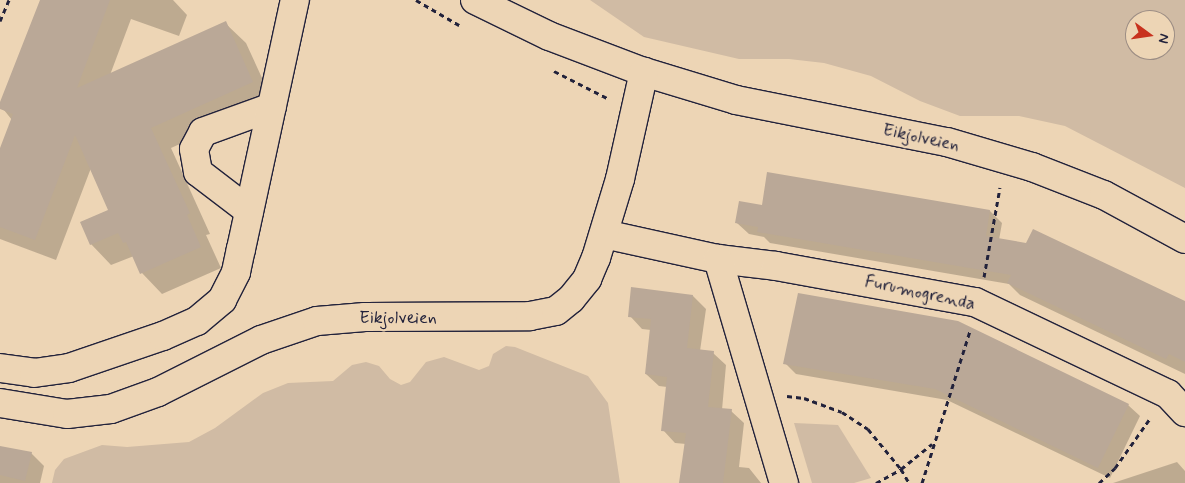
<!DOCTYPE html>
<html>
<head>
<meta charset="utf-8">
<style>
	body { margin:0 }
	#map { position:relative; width:1185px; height:483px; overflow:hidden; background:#edd5b5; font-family:Mynerve,sans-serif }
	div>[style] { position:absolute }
	.green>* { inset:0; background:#d0bba4 }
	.shadow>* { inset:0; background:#0003 }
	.building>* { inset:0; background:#baa897 }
	.path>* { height:3px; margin-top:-1.5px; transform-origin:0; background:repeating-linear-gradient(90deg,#22223b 0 5px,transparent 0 9px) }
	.roads { filter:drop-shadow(1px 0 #22223b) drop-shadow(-1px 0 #22223b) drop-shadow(0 1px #22223b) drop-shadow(0 -1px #22223b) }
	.minor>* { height:28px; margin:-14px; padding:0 14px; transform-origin:14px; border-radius:14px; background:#edd5b5 }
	span { translate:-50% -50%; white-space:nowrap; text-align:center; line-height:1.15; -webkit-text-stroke:4.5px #edd5b5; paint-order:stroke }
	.street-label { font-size:18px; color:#22223b }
	.north { position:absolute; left:1125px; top:10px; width:50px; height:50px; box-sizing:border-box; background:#edd5b5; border:1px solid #9c8d84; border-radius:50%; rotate:104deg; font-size:14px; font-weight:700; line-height:20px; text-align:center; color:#22223b }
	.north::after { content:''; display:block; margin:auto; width:18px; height:22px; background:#c8321e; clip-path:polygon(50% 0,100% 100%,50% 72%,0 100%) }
</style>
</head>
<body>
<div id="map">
	<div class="green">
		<i style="clip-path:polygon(evenodd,590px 0,1185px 0,1185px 188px,1065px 126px,1019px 116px,960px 116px,920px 101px,871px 76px,824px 63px,789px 59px,739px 59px,644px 37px,590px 0,1135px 20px,1165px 20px,1165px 50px,1135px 50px,1135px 20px)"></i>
		<i style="clip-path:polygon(506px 346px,515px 347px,588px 376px,608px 403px,620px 483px,52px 483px,55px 470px,64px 459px,102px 445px,127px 447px,189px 442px,215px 428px,263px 393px,288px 383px,333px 381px,352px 365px,366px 362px,379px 366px,390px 379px,401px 385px,410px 382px,426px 362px,444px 357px,479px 370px,489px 366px,493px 354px)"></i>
		<i style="clip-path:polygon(794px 423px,838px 425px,871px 478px,854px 483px,812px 483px)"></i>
	</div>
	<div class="shadow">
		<i style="clip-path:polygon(41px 0,173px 0,187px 15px,179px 36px,131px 19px,110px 75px,225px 23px,246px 43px,273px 102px,171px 148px,210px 234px,206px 235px,221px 268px,162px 294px,142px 273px,134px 256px,111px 265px,91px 244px,110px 211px,91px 168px,56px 260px,0 239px,0 152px,12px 120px,0 105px)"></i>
		<i style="clip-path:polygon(763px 206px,990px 211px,1002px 223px,999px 240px,1185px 302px,1185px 374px,1020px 295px,1009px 284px,770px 243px,764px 237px,749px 234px,737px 223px)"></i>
		<i style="clip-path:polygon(693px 296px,706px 309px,700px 351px,713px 353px,726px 365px,722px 410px,731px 411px,744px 423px,739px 467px,749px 468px,761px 483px,681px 483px,686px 444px,675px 443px,663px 430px,667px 387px,659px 386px,646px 374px,651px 330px,642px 329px,630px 316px)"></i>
		<i style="clip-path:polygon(785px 363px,1128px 405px,1140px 416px,1110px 478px,947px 400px,796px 374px)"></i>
		<i style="clip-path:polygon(0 447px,31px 453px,44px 466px,40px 483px,0 483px)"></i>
		<i style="clip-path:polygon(1177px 462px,1185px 471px,1185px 483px,1113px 483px)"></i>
	</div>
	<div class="building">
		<i style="clip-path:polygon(40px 0,110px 0,77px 88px,226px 21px,253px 82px,151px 128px,190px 213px,187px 215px,201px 247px,140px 274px,126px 242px,123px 243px,118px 233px,90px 245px,80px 222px,108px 210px,75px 135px,35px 240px,0 227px,0 148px,13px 114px,0 109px,0 102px)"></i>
		<i style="clip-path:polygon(767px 172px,990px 210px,986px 236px,1026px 243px,1033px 229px,1185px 301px,1185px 362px,1169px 354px,1166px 359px,1007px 283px,1011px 275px,757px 232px,758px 227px,735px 223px,739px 201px,762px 205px)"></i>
		<i style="clip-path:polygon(631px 287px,693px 295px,687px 348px,714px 351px,708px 407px,732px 409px,723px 483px,679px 483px,686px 433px,661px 431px,667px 377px,645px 374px,651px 319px,628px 317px)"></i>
		<i style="clip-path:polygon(798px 293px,958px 321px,1129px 404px,1098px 468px,935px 389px,783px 364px)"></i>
		<i style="clip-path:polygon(0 446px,32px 452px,25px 481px,0 475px)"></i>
	</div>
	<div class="path">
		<i style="left:416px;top:0;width:50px;rotate:30.2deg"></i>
		<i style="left:0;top:21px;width:23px;rotate:-67deg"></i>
		<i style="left:554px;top:71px;width:62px;rotate:27deg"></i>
		<i style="left:984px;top:277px;width:91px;rotate:-79.9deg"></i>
		<i style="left:787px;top:396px;width:17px;rotate:7deg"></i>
		<i style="left:804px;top:398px;width:40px;rotate:20.2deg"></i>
		<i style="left:842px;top:412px;width:31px;rotate:33deg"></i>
		<i style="left:868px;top:429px;width:52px;rotate:50.5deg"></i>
		<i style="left:901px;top:469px;width:16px;rotate:60deg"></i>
		<i style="left:876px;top:483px;width:29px;rotate:-29deg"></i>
		<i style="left:901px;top:469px;width:40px;rotate:-39deg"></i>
		<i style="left:922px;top:483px;width:159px;rotate:-72.5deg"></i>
		<i style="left:1099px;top:483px;width:22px;rotate:-43deg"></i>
		<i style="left:1115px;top:468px;width:62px;rotate:-54.8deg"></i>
	</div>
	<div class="roads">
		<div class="minor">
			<i style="left:475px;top:0;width:82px;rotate:25.9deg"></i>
			<i style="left:549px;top:36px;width:102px;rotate:20.8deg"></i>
			<i style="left:644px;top:72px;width:96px;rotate:16.9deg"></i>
			<i style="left:736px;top:100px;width:215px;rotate:11.3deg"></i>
			<i style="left:947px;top:142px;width:89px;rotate:16.4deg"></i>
			<i style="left:1032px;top:167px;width:77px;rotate:21.3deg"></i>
			<i style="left:1104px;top:195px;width:92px;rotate:28.5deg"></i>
			<i style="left:249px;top:211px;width:64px;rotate:-142.6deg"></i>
			<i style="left:198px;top:172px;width:23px;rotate:-100deg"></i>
			<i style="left:194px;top:149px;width:19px;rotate:-62deg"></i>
			<i style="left:203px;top:132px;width:73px;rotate:-19.9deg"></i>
			<i style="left:604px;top:234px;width:117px;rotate:12.4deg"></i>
			<i style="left:718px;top:259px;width:58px;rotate:6.9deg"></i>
			<i style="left:776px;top:266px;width:202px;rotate:10.3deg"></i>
			<i style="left:975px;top:302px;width:214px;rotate:25.5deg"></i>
			<i style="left:1168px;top:394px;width:25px;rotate:47deg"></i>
			<i style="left:718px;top:259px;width:234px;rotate:73.6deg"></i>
			<i style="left:0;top:368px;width:34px;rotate:8deg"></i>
			<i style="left:34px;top:373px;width:35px;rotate:-8deg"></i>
			<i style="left:69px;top:368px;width:99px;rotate:-18.8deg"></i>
			<i style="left:163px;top:336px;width:37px;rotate:-24deg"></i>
			<i style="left:197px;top:321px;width:33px;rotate:-40deg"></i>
			<i style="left:222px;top:300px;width:31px;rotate:-63deg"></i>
			<i style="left:236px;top:272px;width:24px;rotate:-78deg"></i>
			<i style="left:241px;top:249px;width:255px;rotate:-77.8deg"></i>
			<i style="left:0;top:403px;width:68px;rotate:9.3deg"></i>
			<i style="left:67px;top:414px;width:44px;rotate:-6.5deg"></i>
			<i style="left:111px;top:409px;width:50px;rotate:-19.9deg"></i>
			<i style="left:158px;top:392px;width:115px;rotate:-26.8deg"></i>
			<i style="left:261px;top:340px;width:59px;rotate:-18.7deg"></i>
			<i style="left:317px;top:321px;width:48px;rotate:-4.8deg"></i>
			<i style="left:365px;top:317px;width:165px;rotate:-0.3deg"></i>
			<i style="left:530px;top:316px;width:26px;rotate:-11deg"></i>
			<i style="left:556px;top:311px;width:19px;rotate:-39deg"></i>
			<i style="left:571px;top:299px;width:26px;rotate:-51deg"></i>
			<i style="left:587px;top:279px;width:23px;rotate:-67deg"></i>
			<i style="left:596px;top:258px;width:83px;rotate:-73.1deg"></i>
			<i style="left:620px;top:179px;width:110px;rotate:-77.4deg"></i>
		</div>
	</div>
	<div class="street-label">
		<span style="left:921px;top:138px;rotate:12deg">Eikjolveien</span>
		<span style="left:920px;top:293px;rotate:12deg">Furumogrenda</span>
		<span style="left:398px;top:318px">Eikjolveien</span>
	</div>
	<div class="north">N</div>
</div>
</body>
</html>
